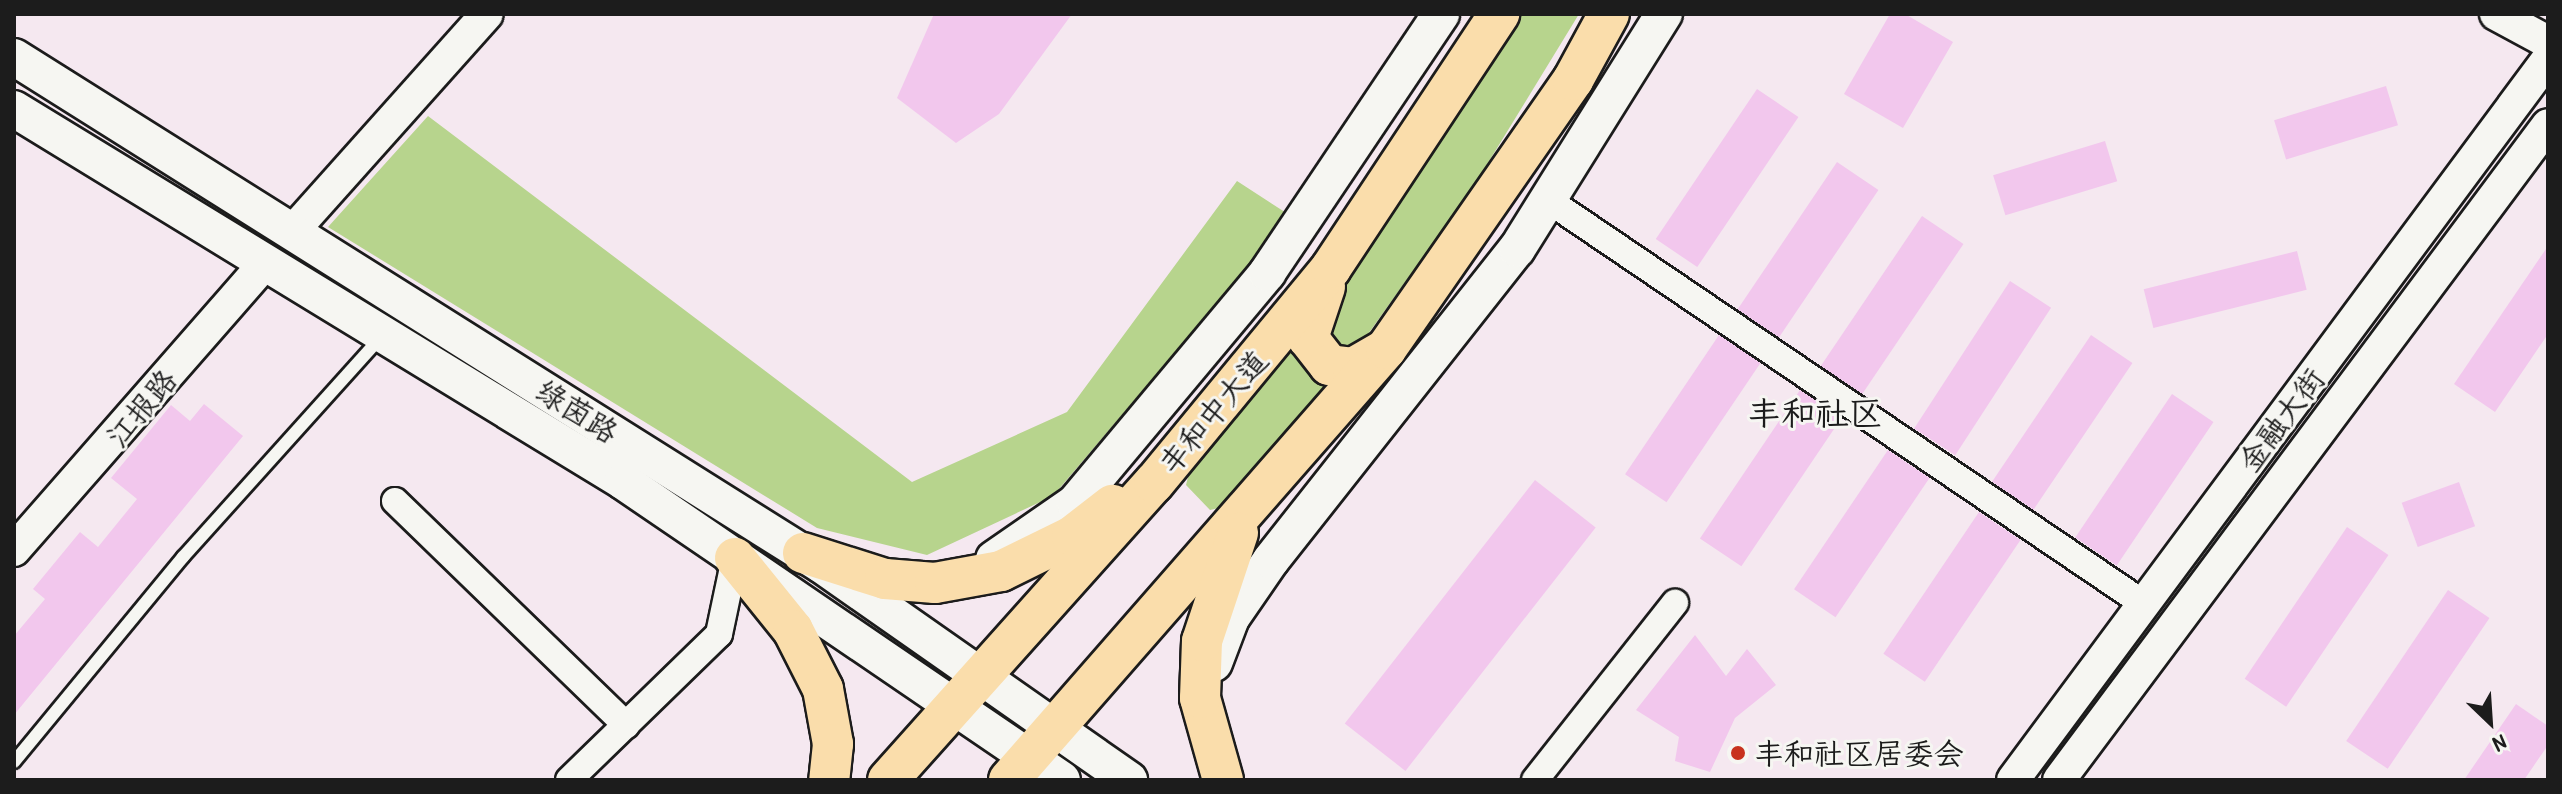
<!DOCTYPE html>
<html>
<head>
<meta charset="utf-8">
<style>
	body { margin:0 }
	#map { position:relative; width:2562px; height:794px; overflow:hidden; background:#f5e8f0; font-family:"Patrick Hand","LXGW WenKai TC",sans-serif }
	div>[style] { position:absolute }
	.green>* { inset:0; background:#b7d48d }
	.building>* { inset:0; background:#f2c7ed; transform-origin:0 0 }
	.roads { filter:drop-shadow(2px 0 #1c1c1c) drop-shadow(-2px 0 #1c1c1c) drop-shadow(0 2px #1c1c1c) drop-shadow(0 -2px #1c1c1c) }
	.service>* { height:12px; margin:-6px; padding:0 6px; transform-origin:6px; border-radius:6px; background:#f6f6f2 }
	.minor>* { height:26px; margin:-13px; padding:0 13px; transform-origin:13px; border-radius:13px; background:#f6f6f2 }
	.tertiary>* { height:32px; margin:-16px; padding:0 16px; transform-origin:16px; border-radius:16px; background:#f6f6f2 }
	.secondary>* { height:36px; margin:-18px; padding:0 18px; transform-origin:18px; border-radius:18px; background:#f6f6f2 }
	.primary>* { height:40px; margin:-20px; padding:0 20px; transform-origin:20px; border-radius:20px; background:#faddab }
	.dots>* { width:22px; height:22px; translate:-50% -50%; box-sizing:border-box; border:4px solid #f6f6f2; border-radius:50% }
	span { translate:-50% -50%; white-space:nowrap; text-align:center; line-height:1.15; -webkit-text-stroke:6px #f6f6f2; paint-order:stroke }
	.street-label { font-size:30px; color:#1c1c1c }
	.poi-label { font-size:30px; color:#1c1c1c }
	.left { translate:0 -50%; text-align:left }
	.quarter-label { font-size:34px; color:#1c1c1c }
	.frame { position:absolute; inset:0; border:16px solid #1c1c1c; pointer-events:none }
	.north { position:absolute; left:2450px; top:682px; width:80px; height:80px; -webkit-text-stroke:6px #f6f6f2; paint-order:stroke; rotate:155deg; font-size:22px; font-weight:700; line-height:32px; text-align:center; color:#1c1c1c }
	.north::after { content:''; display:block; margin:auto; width:28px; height:36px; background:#1c1c1c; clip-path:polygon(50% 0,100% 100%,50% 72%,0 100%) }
</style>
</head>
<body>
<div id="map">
	<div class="green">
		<i style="clip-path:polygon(1521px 14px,1579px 14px,1475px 184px,1346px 365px,1223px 507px,1210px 510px,1186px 485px,1189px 473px,1390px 216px)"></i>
		<i style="clip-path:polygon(428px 116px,912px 482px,1067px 412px,1237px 181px,1291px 216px,1053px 496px,927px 555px,817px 528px,328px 227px)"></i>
	</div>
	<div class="building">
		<i style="clip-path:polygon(934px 14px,1072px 14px,999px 114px,956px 143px,897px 98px)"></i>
		<i style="clip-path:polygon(1890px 14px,1905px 14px,1953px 42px,1903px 128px,1844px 94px)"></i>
		<i style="left:2386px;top:86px;width:41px;height:117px;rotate:73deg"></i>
		<i style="left:1757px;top:89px;width:50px;height:181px;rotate:34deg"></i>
		<i style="left:2105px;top:141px;width:42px;height:117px;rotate:73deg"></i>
		<i style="left:1837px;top:162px;width:50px;height:178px;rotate:34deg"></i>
		<i style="left:1922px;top:216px;width:50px;height:181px;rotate:34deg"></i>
		<i style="clip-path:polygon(2548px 246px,2548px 334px,2495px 412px,2454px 384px)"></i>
		<i style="left:2297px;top:251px;width:40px;height:158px;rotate:76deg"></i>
		<i style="left:2010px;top:281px;width:49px;height:176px;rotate:33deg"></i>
		<i style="left:1719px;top:335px;width:50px;height:168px;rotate:34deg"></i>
		<i style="left:2091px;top:335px;width:50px;height:177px;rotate:34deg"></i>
		<i style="left:1800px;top:390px;width:50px;height:179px;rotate:34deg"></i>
		<i style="left:2172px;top:394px;width:50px;height:173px;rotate:34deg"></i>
		<i style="clip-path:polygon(204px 404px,243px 436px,14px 715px,14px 636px,45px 599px,33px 589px,80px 532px,98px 547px,137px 499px,111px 478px,171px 405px,190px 421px)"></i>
		<i style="left:1888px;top:450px;width:50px;height:168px;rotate:34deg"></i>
		<i style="left:1535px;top:480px;width:77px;height:309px;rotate:38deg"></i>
		<i style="left:2459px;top:482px;width:47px;height:61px;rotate:70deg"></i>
		<i style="left:1979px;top:512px;width:50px;height:171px;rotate:34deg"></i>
		<i style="left:2347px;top:527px;width:50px;height:183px;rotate:34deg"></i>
		<i style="left:2448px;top:590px;width:50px;height:182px;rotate:34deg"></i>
		<i style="clip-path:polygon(1695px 635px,1726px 676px,1747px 649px,1776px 685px,1735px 718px,1710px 772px,1675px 761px,1679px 737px,1636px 710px)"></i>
		<i style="clip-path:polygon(2516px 704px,2548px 726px,2548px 745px,2524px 780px,2464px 780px)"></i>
	</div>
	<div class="roads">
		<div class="service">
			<i style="left:14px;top:762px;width:266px;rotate:-50.5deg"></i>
			<i style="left:183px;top:557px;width:296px;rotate:-48deg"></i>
		</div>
		<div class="minor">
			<i style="left:1548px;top:200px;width:720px;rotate:34.13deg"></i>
			<i style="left:395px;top:501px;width:322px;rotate:44.1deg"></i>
			<i style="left:569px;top:780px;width:209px;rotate:-44.2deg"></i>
			<i style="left:719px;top:634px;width:78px;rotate:-78.1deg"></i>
			<i style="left:1535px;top:780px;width:226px;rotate:-51.7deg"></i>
		</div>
		<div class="tertiary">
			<i style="left:2496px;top:14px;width:59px;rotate:28.3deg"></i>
			<i style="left:292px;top:232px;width:292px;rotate:-48.2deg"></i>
			<i style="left:14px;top:550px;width:381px;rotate:-48.8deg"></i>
			<i style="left:2013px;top:780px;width:898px;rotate:-53.42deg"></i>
			<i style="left:2059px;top:780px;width:817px;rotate:-53.26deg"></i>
		</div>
		<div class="secondary">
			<i style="left:14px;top:57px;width:954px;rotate:32.16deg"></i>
			<i style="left:822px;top:565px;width:375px;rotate:35deg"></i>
			<i style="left:14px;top:109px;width:714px;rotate:31.42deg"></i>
			<i style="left:623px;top:481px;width:531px;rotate:34.26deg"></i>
			<i style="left:994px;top:559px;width:98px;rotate:-34.7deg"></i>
			<i style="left:1075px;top:503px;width:300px;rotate:-50.1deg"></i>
			<i style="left:1267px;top:273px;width:312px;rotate:-56.1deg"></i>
			<i style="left:1214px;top:663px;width:48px;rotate:-69.3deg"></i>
			<i style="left:1231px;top:618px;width:70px;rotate:-55.4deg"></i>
			<i style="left:1271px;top:560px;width:397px;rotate:-51.7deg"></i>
			<i style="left:1517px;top:249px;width:277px;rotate:-58deg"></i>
		</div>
		<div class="primary">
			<i style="left:1325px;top:287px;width:54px;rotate:108.4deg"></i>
			<i style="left:1308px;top:338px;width:34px;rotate:52deg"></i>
			<i style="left:1329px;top:365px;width:24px;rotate:7deg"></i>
			<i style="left:1353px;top:368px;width:36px;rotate:-30deg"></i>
			<i style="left:803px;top:553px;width:86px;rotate:17.6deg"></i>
			<i style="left:885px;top:579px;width:50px;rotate:4.6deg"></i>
			<i style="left:935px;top:583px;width:67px;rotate:-10.3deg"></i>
			<i style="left:1001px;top:571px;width:79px;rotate:-26.2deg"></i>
			<i style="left:1072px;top:536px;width:51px;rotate:-37.8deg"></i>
			<i style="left:735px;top:558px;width:92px;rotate:51.1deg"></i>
			<i style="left:793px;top:630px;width:66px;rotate:63deg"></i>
			<i style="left:823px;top:689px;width:56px;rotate:79.7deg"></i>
			<i style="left:833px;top:744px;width:36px;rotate:96deg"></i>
			<i style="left:888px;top:780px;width:399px;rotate:-48.2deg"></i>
			<i style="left:1154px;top:483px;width:278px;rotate:-50.5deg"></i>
			<i style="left:1331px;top:268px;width:305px;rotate:-56.5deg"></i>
			<i style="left:1009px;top:780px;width:573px;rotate:-48.82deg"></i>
			<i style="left:1386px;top:349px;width:328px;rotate:-55.2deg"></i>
			<i style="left:1573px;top:80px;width:75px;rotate:-61.4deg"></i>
			<i style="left:1223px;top:780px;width:85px;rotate:-105.7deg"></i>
			<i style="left:1200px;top:698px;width:57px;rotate:-88deg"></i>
			<i style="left:1202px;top:641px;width:114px;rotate:-71.6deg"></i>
		</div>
	</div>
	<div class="dots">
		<i style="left:1738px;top:753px;background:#c8321e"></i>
	</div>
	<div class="street-label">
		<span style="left:141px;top:408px;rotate:-50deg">江报路</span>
		<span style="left:577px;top:411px;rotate:32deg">绿茵路</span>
		<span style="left:1213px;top:412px;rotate:-50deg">丰和中大道</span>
		<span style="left:2281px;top:420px;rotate:-53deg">金融大街</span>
	</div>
	<div class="poi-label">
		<span class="left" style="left:1754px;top:753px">丰和社区居委会</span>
	</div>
	<div class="quarter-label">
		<span style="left:1815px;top:414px">丰和社区</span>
	</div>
	<div class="frame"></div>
	<div class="north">N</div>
</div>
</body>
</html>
